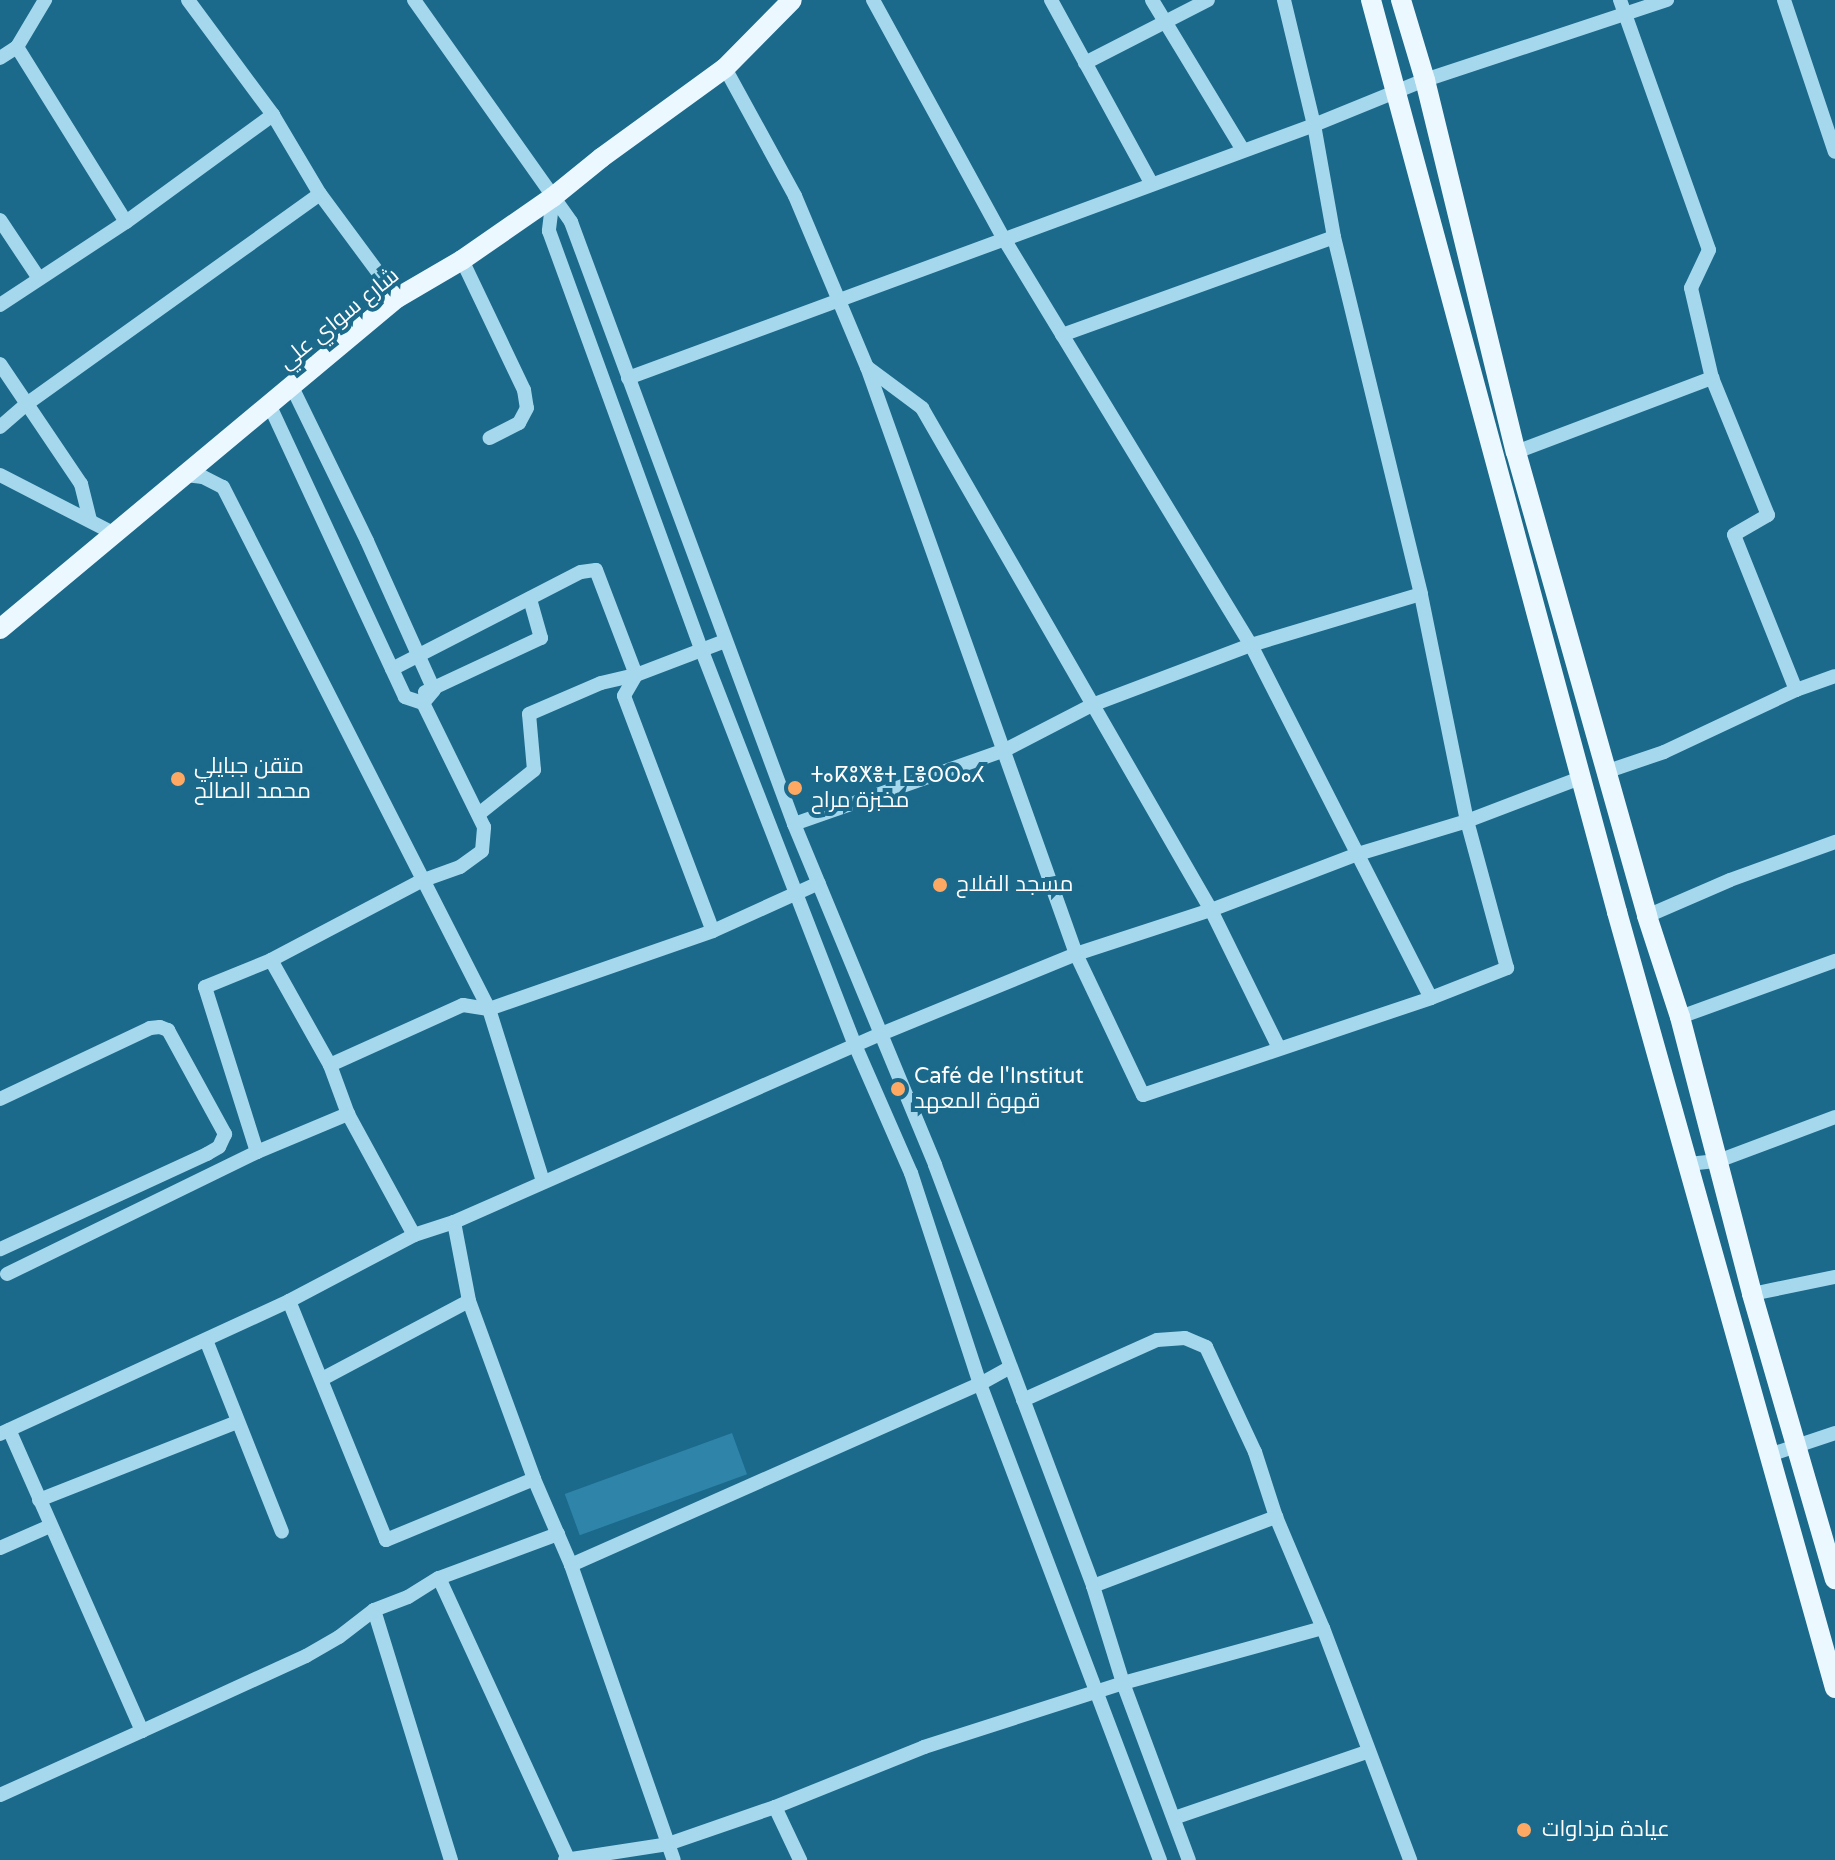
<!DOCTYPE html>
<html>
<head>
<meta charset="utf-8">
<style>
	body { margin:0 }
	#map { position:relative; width:1835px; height:1860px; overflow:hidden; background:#1b698b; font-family:"Varela Round",Cairo,"Noto Sans Tifinagh",sans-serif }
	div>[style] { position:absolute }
	.green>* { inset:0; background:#2e85a9; transform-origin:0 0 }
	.minor>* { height:14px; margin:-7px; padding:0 7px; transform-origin:7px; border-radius:7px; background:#a6d8ed }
	.major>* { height:20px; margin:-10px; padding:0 10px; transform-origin:10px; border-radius:10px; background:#ecf8ff }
	.dots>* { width:22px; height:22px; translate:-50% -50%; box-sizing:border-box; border:4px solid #1b698b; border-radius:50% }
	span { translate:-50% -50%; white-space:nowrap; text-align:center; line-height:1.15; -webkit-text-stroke:8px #1b698b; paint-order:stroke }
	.street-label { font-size:22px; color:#fff }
	.poi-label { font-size:22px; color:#fff }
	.left { translate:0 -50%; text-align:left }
</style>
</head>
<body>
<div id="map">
	<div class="green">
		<i style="left:732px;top:1433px;width:44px;height:178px;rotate:70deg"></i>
	</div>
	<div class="minor">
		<i style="left:188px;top:0;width:143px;rotate:53.5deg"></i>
		<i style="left:273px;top:115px;width:92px;rotate:59.3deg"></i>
		<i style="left:320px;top:194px;width:129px;rotate:53.5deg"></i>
		<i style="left:414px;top:0;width:272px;rotate:54.7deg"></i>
		<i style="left:571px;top:222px;width:642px;rotate:69.67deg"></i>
		<i style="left:794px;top:824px;width:369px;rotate:67.5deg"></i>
		<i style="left:935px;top:1165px;width:450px;rotate:69.4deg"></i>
		<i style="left:1093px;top:1586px;width:102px;rotate:72.8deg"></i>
		<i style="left:1123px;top:1683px;width:189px;rotate:69.6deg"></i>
		<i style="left:873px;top:0;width:273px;rotate:61.3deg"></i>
		<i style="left:1004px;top:239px;width:475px;rotate:58.7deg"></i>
		<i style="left:1251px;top:645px;width:396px;rotate:63deg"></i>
		<i style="left:1051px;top:0;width:209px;rotate:61.3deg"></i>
		<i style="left:1152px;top:0;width:175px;rotate:58.8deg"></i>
		<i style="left:1620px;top:0;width:265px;rotate:70.4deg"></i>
		<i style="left:1709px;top:250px;width:42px;rotate:115.3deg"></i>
		<i style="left:1691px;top:288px;width:92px;rotate:76.9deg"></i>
		<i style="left:1784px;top:0;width:160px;rotate:71.5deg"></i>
		<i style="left:17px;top:47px;width:206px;rotate:58.1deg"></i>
		<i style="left:0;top:58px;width:20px;rotate:-33deg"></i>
		<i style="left:17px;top:47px;width:55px;rotate:-59.2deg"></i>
		<i style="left:1085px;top:63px;width:138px;rotate:-27.1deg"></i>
		<i style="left:725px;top:68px;width:146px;rotate:61.3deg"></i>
		<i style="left:795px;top:196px;width:186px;rotate:67.2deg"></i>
		<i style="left:867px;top:367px;width:623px;rotate:70.4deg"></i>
		<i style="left:1076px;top:954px;width:156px;rotate:64.6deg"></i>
		<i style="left:1143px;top:1095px;width:304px;rotate:-18.6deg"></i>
		<i style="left:1431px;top:998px;width:82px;rotate:-21.5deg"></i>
		<i style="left:1507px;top:968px;width:152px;rotate:-105.2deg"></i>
		<i style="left:1467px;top:821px;width:232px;rotate:-101.5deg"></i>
		<i style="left:1421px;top:594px;width:367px;rotate:-103.7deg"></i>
		<i style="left:1334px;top:237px;width:114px;rotate:-100.1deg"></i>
		<i style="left:1314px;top:125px;width:129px;rotate:-103.5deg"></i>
		<i style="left:553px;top:197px;width:34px;rotate:97deg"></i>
		<i style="left:549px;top:231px;width:447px;rotate:70deg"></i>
		<i style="left:702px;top:651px;width:423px;rotate:68.8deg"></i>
		<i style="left:855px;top:1045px;width:140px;rotate:66.4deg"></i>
		<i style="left:911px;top:1173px;width:222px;rotate:71.9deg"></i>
		<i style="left:980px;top:1384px;width:509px;rotate:69.29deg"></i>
		<i style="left:0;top:220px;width:69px;rotate:56.3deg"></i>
		<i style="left:462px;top:260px;width:144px;rotate:64.5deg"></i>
		<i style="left:524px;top:390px;width:18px;rotate:81deg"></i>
		<i style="left:527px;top:408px;width:17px;rotate:118deg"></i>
		<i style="left:519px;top:423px;width:33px;rotate:153deg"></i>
		<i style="left:0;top:305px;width:151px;rotate:-33.4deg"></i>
		<i style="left:126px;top:222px;width:182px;rotate:-36.1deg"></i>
		<i style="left:1062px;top:335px;width:289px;rotate:-19.8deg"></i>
		<i style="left:0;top:364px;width:145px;rotate:56deg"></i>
		<i style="left:81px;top:484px;width:37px;rotate:76deg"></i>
		<i style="left:867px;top:367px;width:69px;rotate:36.7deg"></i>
		<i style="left:922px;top:408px;width:579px;rotate:60.07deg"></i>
		<i style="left:1211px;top:910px;width:154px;rotate:63.8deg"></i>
		<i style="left:628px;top:378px;width:731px;rotate:-20.24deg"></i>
		<i style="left:1314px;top:125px;width:120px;rotate:-22.1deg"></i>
		<i style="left:1425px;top:80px;width:255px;rotate:-18.3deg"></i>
		<i style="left:292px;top:387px;width:171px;rotate:64deg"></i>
		<i style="left:367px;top:541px;width:163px;rotate:65.8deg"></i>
		<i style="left:434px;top:690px;width:17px;rotate:130deg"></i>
		<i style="left:0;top:427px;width:37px;rotate:-41deg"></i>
		<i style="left:28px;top:403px;width:359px;rotate:-35.6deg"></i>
		<i style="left:1516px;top:452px;width:210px;rotate:-20.7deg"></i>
		<i style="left:1712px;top:378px;width:148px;rotate:67.8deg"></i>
		<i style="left:1768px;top:515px;width:39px;rotate:150deg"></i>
		<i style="left:1734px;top:535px;width:167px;rotate:68.2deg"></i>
		<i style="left:0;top:475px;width:127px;rotate:27.2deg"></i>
		<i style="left:186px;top:475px;width:17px;rotate:7deg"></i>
		<i style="left:203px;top:477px;width:22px;rotate:27deg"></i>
		<i style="left:223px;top:487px;width:586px;rotate:63deg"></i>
		<i style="left:489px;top:1009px;width:180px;rotate:72.6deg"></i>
		<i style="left:392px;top:669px;width:212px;rotate:-27.2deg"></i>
		<i style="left:581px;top:572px;width:15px;rotate:-8deg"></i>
		<i style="left:596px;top:570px;width:112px;rotate:69.1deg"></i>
		<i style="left:636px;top:675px;width:24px;rotate:120deg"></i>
		<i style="left:624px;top:696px;width:251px;rotate:69.3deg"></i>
		<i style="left:425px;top:692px;width:128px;rotate:-25deg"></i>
		<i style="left:541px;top:638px;width:41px;rotate:-105.8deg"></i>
		<i style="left:1608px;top:771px;width:59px;rotate:-18.7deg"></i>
		<i style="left:1664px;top:752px;width:146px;rotate:-25.2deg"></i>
		<i style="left:1796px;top:690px;width:41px;rotate:-19.7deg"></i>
		<i style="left:480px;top:813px;width:69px;rotate:-38.5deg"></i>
		<i style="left:534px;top:770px;width:56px;rotate:-95.1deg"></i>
		<i style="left:529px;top:714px;width:78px;rotate:-23.3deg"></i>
		<i style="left:601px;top:683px;width:36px;rotate:-13deg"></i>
		<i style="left:636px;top:675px;width:95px;rotate:-20.9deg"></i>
		<i style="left:794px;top:824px;width:221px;rotate:-19.3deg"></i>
		<i style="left:1003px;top:751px;width:100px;rotate:-27.3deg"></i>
		<i style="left:1092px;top:705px;width:170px;rotate:-20.7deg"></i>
		<i style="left:1251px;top:645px;width:177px;rotate:-16.7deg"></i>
		<i style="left:1647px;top:916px;width:90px;rotate:-23.4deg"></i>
		<i style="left:1730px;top:880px;width:112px;rotate:-19.9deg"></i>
		<i style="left:271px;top:960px;width:120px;rotate:60.7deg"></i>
		<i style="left:330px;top:1065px;width:52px;rotate:69.8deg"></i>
		<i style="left:348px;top:1114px;width:138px;rotate:61.4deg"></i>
		<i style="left:1680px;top:1017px;width:165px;rotate:-19.9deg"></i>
		<i style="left:330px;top:1065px;width:146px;rotate:-24.3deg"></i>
		<i style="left:463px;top:1005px;width:26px;rotate:9deg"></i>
		<i style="left:489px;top:1009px;width:237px;rotate:-19.2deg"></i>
		<i style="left:713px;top:931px;width:116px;rotate:-24.4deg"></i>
		<i style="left:0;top:1099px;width:166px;rotate:-25.3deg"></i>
		<i style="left:150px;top:1028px;width:10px;rotate:-6deg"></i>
		<i style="left:160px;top:1027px;width:9px;rotate:21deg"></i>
		<i style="left:168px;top:1030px;width:119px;rotate:61.3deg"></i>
		<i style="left:225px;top:1134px;width:14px;rotate:115deg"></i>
		<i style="left:219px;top:1147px;width:14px;rotate:150deg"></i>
		<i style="left:207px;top:1154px;width:228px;rotate:155.3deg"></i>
		<i style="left:257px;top:1152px;width:173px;rotate:-107.5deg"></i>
		<i style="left:205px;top:987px;width:71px;rotate:-22.2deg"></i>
		<i style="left:271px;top:960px;width:170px;rotate:-27.8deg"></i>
		<i style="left:421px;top:881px;width:41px;rotate:-19.7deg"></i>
		<i style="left:460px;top:867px;width:27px;rotate:-36deg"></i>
		<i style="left:482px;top:851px;width:24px;rotate:-85deg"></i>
		<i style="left:484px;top:827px;width:138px;rotate:-116.2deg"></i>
		<i style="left:423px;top:703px;width:19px;rotate:-162deg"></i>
		<i style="left:405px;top:697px;width:321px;rotate:-114.9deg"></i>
		<i style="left:1688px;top:1164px;width:30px;rotate:-6deg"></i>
		<i style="left:1718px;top:1161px;width:125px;rotate:-20.6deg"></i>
		<i style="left:454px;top:1222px;width:80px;rotate:79.2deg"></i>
		<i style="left:469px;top:1301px;width:189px;rotate:69.9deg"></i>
		<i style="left:534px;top:1479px;width:94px;rotate:66.7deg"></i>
		<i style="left:571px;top:1565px;width:312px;rotate:70.8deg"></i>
		<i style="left:7px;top:1274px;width:278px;rotate:-26deg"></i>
		<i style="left:257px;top:1152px;width:99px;rotate:-22.7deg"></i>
		<i style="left:1752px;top:1294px;width:85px;rotate:-11.6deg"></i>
		<i style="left:289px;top:1301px;width:258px;rotate:67.9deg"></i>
		<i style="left:386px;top:1540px;width:160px;rotate:-22.4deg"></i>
		<i style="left:206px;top:1340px;width:206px;rotate:68.4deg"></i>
		<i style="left:322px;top:1379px;width:166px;rotate:-28deg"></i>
		<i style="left:1023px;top:1400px;width:147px;rotate:-24.1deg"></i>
		<i style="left:1157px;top:1340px;width:28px;rotate:-4deg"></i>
		<i style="left:1185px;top:1338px;width:23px;rotate:23deg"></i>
		<i style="left:1206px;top:1347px;width:116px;rotate:65deg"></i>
		<i style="left:1255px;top:1452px;width:68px;rotate:72.1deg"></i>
		<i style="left:1276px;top:1517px;width:121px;rotate:67.1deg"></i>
		<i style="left:1323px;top:1628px;width:248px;rotate:69.4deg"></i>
		<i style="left:0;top:1434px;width:318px;rotate:-24.7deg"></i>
		<i style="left:289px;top:1301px;width:141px;rotate:-27.8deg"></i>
		<i style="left:414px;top:1235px;width:42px;rotate:-18deg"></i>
		<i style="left:454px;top:1222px;width:467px;rotate:-23.8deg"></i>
		<i style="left:881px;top:1034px;width:211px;rotate:-22.3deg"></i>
		<i style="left:1076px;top:954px;width:142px;rotate:-18.1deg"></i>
		<i style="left:1211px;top:910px;width:157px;rotate:-20.9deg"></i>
		<i style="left:1358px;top:854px;width:114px;rotate:-16.8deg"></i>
		<i style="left:1467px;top:821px;width:124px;rotate:-20.8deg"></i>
		<i style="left:1769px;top:1455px;width:70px;rotate:-18.4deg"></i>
		<i style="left:39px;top:1500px;width:213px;rotate:-21.5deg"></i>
		<i style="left:0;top:1548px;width:55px;rotate:-23.7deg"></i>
		<i style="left:571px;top:1565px;width:447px;rotate:-23.9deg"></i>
		<i style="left:980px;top:1384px;width:33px;rotate:-29deg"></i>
		<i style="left:439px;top:1578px;width:311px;rotate:65.3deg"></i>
		<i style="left:1093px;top:1586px;width:196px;rotate:-20.7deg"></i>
		<i style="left:374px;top:1610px;width:36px;rotate:-21deg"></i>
		<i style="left:408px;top:1597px;width:36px;rotate:-32deg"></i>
		<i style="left:439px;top:1578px;width:127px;rotate:-20.3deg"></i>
		<i style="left:142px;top:1731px;width:180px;rotate:-24.6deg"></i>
		<i style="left:306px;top:1656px;width:38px;rotate:-30deg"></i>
		<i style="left:339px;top:1637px;width:44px;rotate:-37.6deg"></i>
		<i style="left:374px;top:1610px;width:262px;rotate:72.9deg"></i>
		<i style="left:0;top:1795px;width:156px;rotate:-24.3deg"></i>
		<i style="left:142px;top:1731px;width:329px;rotate:-113.8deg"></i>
		<i style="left:775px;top:1807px;width:59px;rotate:64.7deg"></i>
		<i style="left:1174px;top:1818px;width:204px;rotate:-18.9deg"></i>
		<i style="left:565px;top:1860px;width:104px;rotate:-8.8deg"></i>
		<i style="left:668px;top:1844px;width:113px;rotate:-19.1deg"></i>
		<i style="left:775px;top:1807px;width:161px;rotate:-21.9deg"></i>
		<i style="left:924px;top:1747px;width:209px;rotate:-17.8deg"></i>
		<i style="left:1123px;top:1683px;width:207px;rotate:-15.4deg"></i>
	</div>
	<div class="major">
		<i style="left:1371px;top:0;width:945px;rotate:74.9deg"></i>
		<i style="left:1617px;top:912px;width:806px;rotate:74.31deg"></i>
		<i style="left:1401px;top:0;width:84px;rotate:73.3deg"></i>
		<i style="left:1425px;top:80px;width:383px;rotate:76.3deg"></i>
		<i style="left:1516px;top:452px;width:482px;rotate:74.2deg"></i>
		<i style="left:1647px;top:916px;width:106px;rotate:71.9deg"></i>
		<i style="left:1680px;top:1017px;width:286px;rotate:75.4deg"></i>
		<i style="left:1752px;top:1294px;width:297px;rotate:73.8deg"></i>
		<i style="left:0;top:629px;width:517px;rotate:-39.82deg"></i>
		<i style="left:397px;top:298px;width:75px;rotate:-30.3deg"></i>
		<i style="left:462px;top:260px;width:111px;rotate:-34.7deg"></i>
		<i style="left:553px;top:197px;width:62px;rotate:-39.1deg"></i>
		<i style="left:601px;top:158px;width:153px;rotate:-36deg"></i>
		<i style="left:725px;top:68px;width:95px;rotate:-45.4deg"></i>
	</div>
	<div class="dots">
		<i style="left:178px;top:779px;background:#fea963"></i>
		<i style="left:795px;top:788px;background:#fea963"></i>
		<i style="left:940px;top:885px;background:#fea963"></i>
		<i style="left:898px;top:1089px;background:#fea963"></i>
		<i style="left:1524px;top:1830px;background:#fea963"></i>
	</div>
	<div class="street-label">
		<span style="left:339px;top:319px;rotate:-39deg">شارع سواي علي</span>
	</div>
	<div class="poi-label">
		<span class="left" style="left:194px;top:779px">متقن جبايلي<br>محمد الصالح</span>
		<span class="left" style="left:811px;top:788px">ⵜⴰⴽⵓⵅⴻⵜ ⵎⴻⵔⵔⴰⵃ<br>مخبزة مراح</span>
		<span class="left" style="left:956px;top:885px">مسجد الفلاح</span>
		<span class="left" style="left:914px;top:1089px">Café de l'Institut<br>قهوة المعهد</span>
		<span class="left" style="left:1542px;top:1830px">عيادة مزداوات</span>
	</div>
</div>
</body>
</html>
